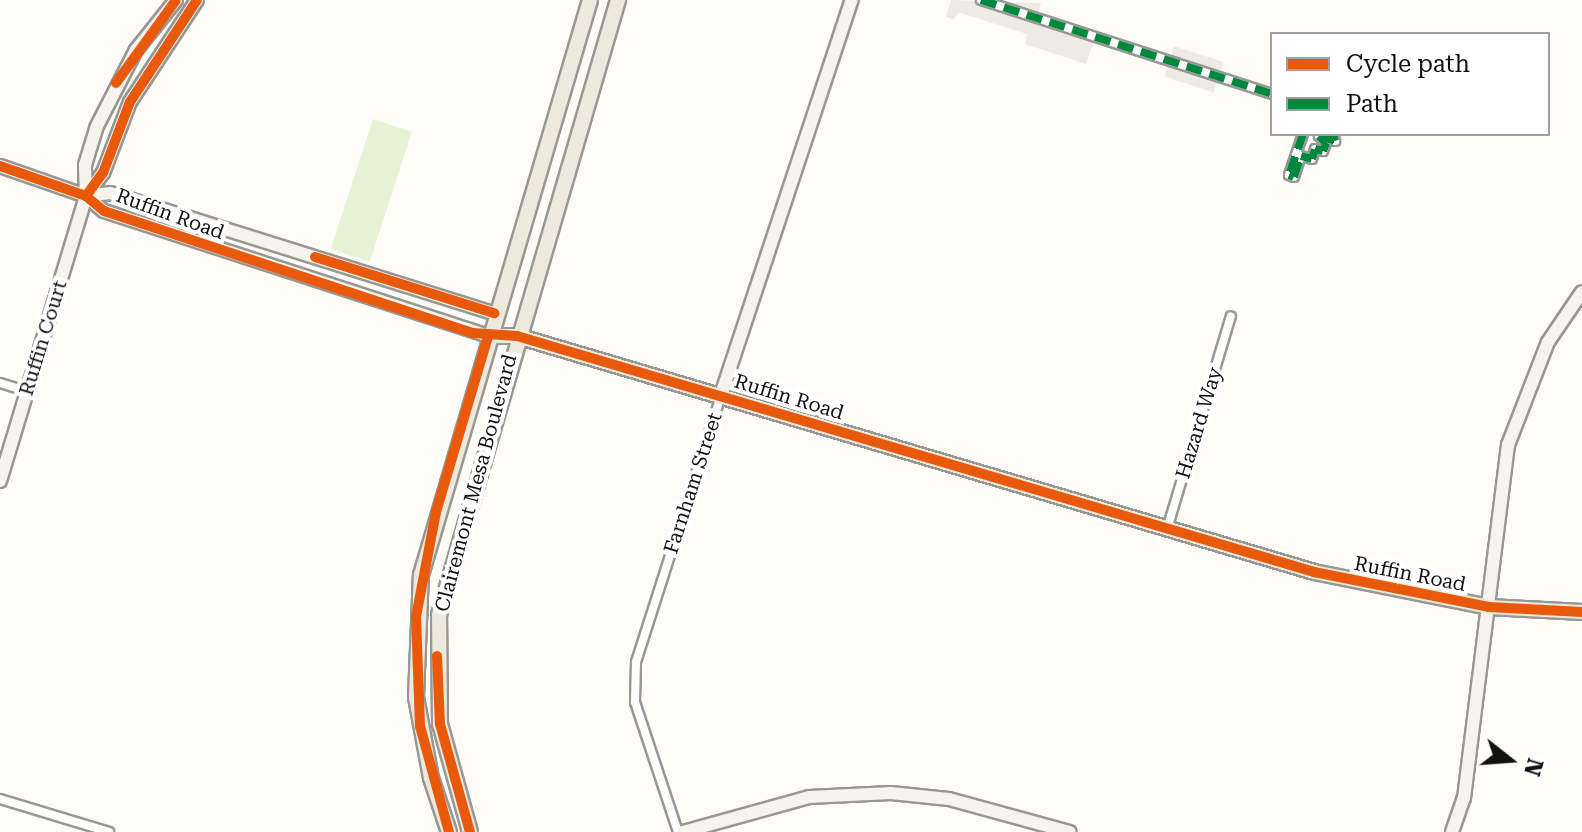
<!DOCTYPE html>
<html>
<head>
<meta charset="utf-8">
<style>
	body { margin:0 }
	#map { position:relative; width:1582px; height:832px; overflow:hidden; background:#fdfcf7; font-family:"Roboto Serif",serif }
	div>[style] { position:absolute }
	.green>* { inset:0; background:#e7f3d7; transform-origin:0 0 }
	.plaza>* { inset:0; background:#edebe2; transform-origin:0 0 }
	.roads { filter:drop-shadow(2px 0 #979795) drop-shadow(-2px 0 #979795) drop-shadow(0 2px #979795) drop-shadow(0 -2px #979795) }
	.street>* { height:8px; margin:-4px; padding:0 4px; transform-origin:4px; border-radius:4px; background:#fffffe }
	.secondary>* { height:12px; margin:-6px; padding:0 6px; transform-origin:6px; border-radius:6px; background:#f6f4eb }
	.primary>* { height:14px; margin:-7px; padding:0 7px; transform-origin:7px; border-radius:7px; background:#ede9dc }
	.quiet>* { height:8px; margin-top:-4px; transform-origin:0; background:repeating-linear-gradient(90deg,#00873e 0 16px,transparent 0 24px) }
	.cycleway>* { height:10px; margin:-5px; padding:0 5px; transform-origin:5px; border-radius:5px; background:#e8590c }
	span { translate:-50% -50%; white-space:nowrap; text-align:center; line-height:1.15; -webkit-text-stroke:8px #fff; paint-order:stroke }
	.street-label { font-size:20px; color:#111 }
	.legend { position:absolute; left:1270px; top:32px; width:280px; height:104px; box-sizing:border-box; background:#fff; border:2px solid #a0a0a0; margin:0; padding:10px 14px; list-style:none; font-size:24px; color:#111 }
	.legend li { display:flex; align-items:center; gap:16px; height:40px }
	.legend b { width:40px; border:2px solid #a0a0a0 }
	.north { position:absolute; left:1470px; top:720px; width:80px; height:80px; -webkit-text-stroke:6px #fff; paint-order:stroke; rotate:107deg; font-size:22px; font-weight:700; line-height:32px; text-align:center; color:#111 }
	.north::after { content:''; display:block; margin:auto; width:28px; height:36px; background:#111; clip-path:polygon(50% 0,100% 100%,50% 72%,0 100%) }
</style>
</head>
<body>
<div id="map">
	<div class="green">
		<i style="left:373px;top:119px;width:41px;height:137px;rotate:18deg"></i>
	</div>
	<div class="plaza">
		<i style="clip-path:polygon(951px 0,1041px 3px,1038px 14px,1097px 32px,1086px 64px,1025px 44px,1027px 34px,958px 12px,954px 20px,946px 17px)"></i>
		<i style="left:1174px;top:46px;width:52px;height:32px;rotate:18deg"></i>
	</div>
	<div class="roads">
		<div class="street">
			<i style="left:981px;top:0;width:306px;rotate:17.9deg"></i>
			<i style="left:1303px;top:134px;width:43px;rotate:108.9deg"></i>
			<i style="left:1289px;top:175px;width:5px;rotate:22deg"></i>
			<i style="left:1294px;top:177px;width:22px;rotate:-72deg"></i>
			<i style="left:1301px;top:156px;width:11px;rotate:15deg"></i>
			<i style="left:1312px;top:159px;width:10px;rotate:-73deg"></i>
			<i style="left:1315px;top:149px;width:8px;rotate:14deg"></i>
			<i style="left:1323px;top:151px;width:9px;rotate:-69deg"></i>
			<i style="left:1326px;top:143px;width:10px;rotate:-135deg"></i>
			<i style="left:1319px;top:136px;width:17px;rotate:17deg"></i>
			<i style="left:1335px;top:141px;width:7px;rotate:-106deg"></i>
			<i style="left:0;top:383px;width:28px;rotate:17deg"></i>
			<i style="left:1167px;top:529px;width:222px;rotate:-73.3deg"></i>
			<i style="left:0;top:799px;width:114px;rotate:16.8deg"></i>
			<i style="left:678px;top:832px;width:137px;rotate:-108.3deg"></i>
			<i style="left:635px;top:702px;width:40px;rotate:-88.6deg"></i>
			<i style="left:636px;top:662px;width:279px;rotate:-72.3deg"></i>
		</div>
		<div class="secondary">
			<i style="left:0;top:166px;width:91px;rotate:19.2deg"></i>
			<i style="left:86px;top:196px;width:23px;rotate:40deg"></i>
			<i style="left:104px;top:211px;width:404px;rotate:18deg"></i>
			<i style="left:86px;top:196px;width:24px;rotate:-7deg"></i>
			<i style="left:110px;top:193px;width:402px;rotate:17.4deg"></i>
			<i style="left:86px;top:196px;width:29px;rotate:-54deg"></i>
			<i style="left:103px;top:173px;width:76px;rotate:-69.2deg"></i>
			<i style="left:130px;top:102px;width:122px;rotate:-56.7deg"></i>
			<i style="left:721px;top:395px;width:416px;rotate:-71.7deg"></i>
			<i style="left:0;top:481px;width:298px;rotate:-73.2deg"></i>
			<i style="left:86px;top:196px;width:31px;rotate:-92deg"></i>
			<i style="left:85px;top:165px;width:39px;rotate:-73deg"></i>
			<i style="left:96px;top:128px;width:88px;rotate:-62.9deg"></i>
			<i style="left:136px;top:50px;width:64px;rotate:-51.3deg"></i>
			<i style="left:683px;top:832px;width:131px;rotate:-15.5deg"></i>
			<i style="left:809px;top:797px;width:82px;rotate:-2.8deg"></i>
			<i style="left:891px;top:793px;width:58px;rotate:5.9deg"></i>
			<i style="left:949px;top:799px;width:125px;rotate:15.3deg"></i>
			<i style="left:1452px;top:832px;width:36px;rotate:-71deg"></i>
			<i style="left:1464px;top:798px;width:356px;rotate:-82.9deg"></i>
			<i style="left:1508px;top:445px;width:110px;rotate:-68.8deg"></i>
			<i style="left:1548px;top:342px;width:60px;rotate:-55.8deg"></i>
		</div>
		<div class="primary">
			<i style="left:488px;top:336px;width:29px"></i>
			<i style="left:517px;top:336px;width:831px;rotate:16.49deg"></i>
			<i style="left:1314px;top:572px;width:178px;rotate:11.3deg"></i>
			<i style="left:1489px;top:607px;width:93px;rotate:3.1deg"></i>
			<i style="left:449px;top:832px;width:57px;rotate:-108.4deg"></i>
			<i style="left:431px;top:778px;width:82px;rotate:-100.5deg"></i>
			<i style="left:416px;top:697px;width:122px;rotate:-87.7deg"></i>
			<i style="left:421px;top:575px;width:599px;rotate:-73.62deg"></i>
			<i style="left:470px;top:832px;width:112px;rotate:-105.5deg"></i>
			<i style="left:440px;top:724px;width:109px;rotate:-90.5deg"></i>
			<i style="left:439px;top:615px;width:641px;rotate:-73.77deg"></i>
		</div>
	</div>
	<div class="quiet">
		<i style="left:981px;top:0;width:306px;rotate:17.9deg"></i>
		<i style="left:1303px;top:134px;width:43px;rotate:108.9deg"></i>
		<i style="left:1289px;top:175px;width:5px;rotate:22deg"></i>
		<i style="left:1294px;top:177px;width:22px;rotate:-72deg"></i>
		<i style="left:1301px;top:156px;width:11px;rotate:15deg"></i>
		<i style="left:1312px;top:159px;width:10px;rotate:-73deg"></i>
		<i style="left:1315px;top:149px;width:8px;rotate:14deg"></i>
		<i style="left:1323px;top:151px;width:9px;rotate:-69deg"></i>
		<i style="left:1326px;top:143px;width:10px;rotate:-135deg"></i>
		<i style="left:1319px;top:136px;width:17px;rotate:17deg"></i>
		<i style="left:1335px;top:141px;width:7px;rotate:-106deg"></i>
	</div>
	<div class="cycleway">
		<i style="left:116px;top:83px;width:102px;rotate:-54.1deg"></i>
		<i style="left:0;top:166px;width:91px;rotate:19.2deg"></i>
		<i style="left:86px;top:196px;width:23px;rotate:40deg"></i>
		<i style="left:104px;top:211px;width:389px;rotate:18.3deg"></i>
		<i style="left:473px;top:333px;width:44px;rotate:3.9deg"></i>
		<i style="left:517px;top:336px;width:831px;rotate:16.49deg"></i>
		<i style="left:1314px;top:572px;width:178px;rotate:11.3deg"></i>
		<i style="left:1489px;top:607px;width:93px;rotate:3.1deg"></i>
		<i style="left:86px;top:196px;width:29px;rotate:-54deg"></i>
		<i style="left:103px;top:173px;width:76px;rotate:-69.2deg"></i>
		<i style="left:130px;top:102px;width:122px;rotate:-56.7deg"></i>
		<i style="left:315px;top:257px;width:188px;rotate:17.4deg"></i>
		<i style="left:437px;top:656px;width:68px;rotate:87.5deg"></i>
		<i style="left:440px;top:724px;width:112px;rotate:74.5deg"></i>
		<i style="left:449px;top:832px;width:110px;rotate:-105.3deg"></i>
		<i style="left:420px;top:726px;width:109px;rotate:-92.1deg"></i>
		<i style="left:416px;top:617px;width:107px;rotate:-79.2deg"></i>
		<i style="left:436px;top:512px;width:184px;rotate:-73.5deg"></i>
	</div>
	<div class="street-label">
		<span style="left:170px;top:214px;rotate:20deg">Ruffin Road</span>
		<span style="left:43px;top:338px;rotate:-73deg">Ruffin Court</span>
		<span style="left:789px;top:397px;rotate:17deg">Ruffin Road</span>
		<span style="left:1199px;top:423px;rotate:-73deg">Hazard Way</span>
		<span style="left:476px;top:483px;rotate:-75deg">Clairemont Mesa Boulevard</span>
		<span style="left:693px;top:483px;rotate:-72deg">Farnham Street</span>
		<span style="left:1410px;top:574px;rotate:11deg">Ruffin Road</span>
	</div>
	<ul class="legend">
	<li><b style="height:10px;background:#e8590c"></b>Cycle path</li>
	<li><b style="height:10px;background:#00873e"></b>Path</li>
	</ul>
	<div class="north">N</div>
</div>
</body>
</html>
